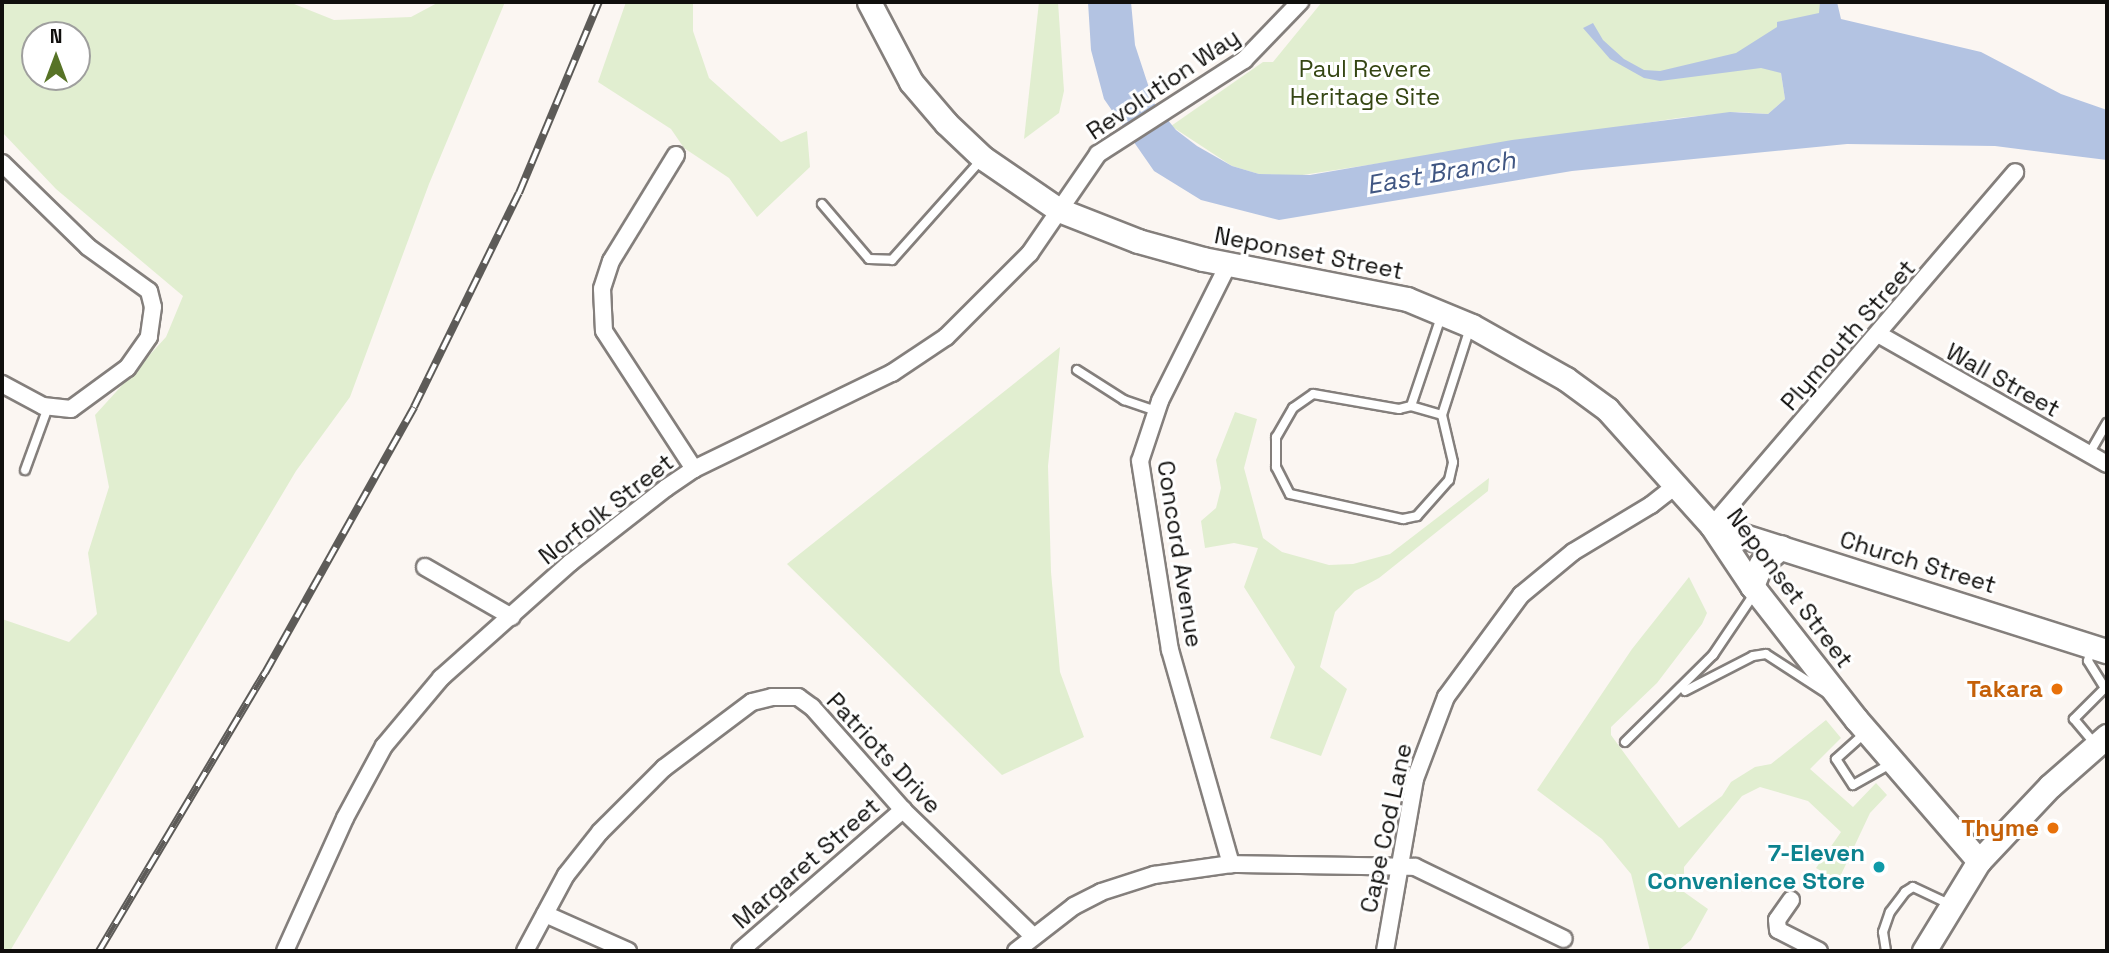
<!DOCTYPE html>
<html>
<head>
<meta charset="utf-8">
<style>
	body { margin:0 }
	#map { position:relative; width:2109px; height:953px; overflow:hidden; background:#fbf6f2; font-family:"Space Grotesk",sans-serif }
	div>[style] { position:absolute }
	.green>* { inset:0; background:#e1eed0 }
	.water>* { inset:0; background:#b3c3e2 }
	.roads { filter:drop-shadow(2px 0 #847f7c) drop-shadow(-2px 0 #847f7c) drop-shadow(0 2px #847f7c) drop-shadow(0 -2px #847f7c) }
	.lane>* { height:8px; margin:-4px; padding:0 4px; transform-origin:4px; border-radius:4px; background:#fff }
	.street>* { height:16px; margin:-8px; padding:0 8px; transform-origin:8px; border-radius:8px; background:#fff }
	.secondary>* { height:23px; margin:-11.5px; padding:0 11.5px; transform-origin:11.5px; border-radius:11.5px; background:#fff }
	.rail>* { height:8px; margin-top:-4px; transform-origin:0; background:repeating-linear-gradient(90deg,#fff 0 16px,#5d5b58 0 32px); box-sizing:border-box; border-block:2px solid #5d5b58 }
	.dots>* { width:19px; height:19px; translate:-50% -50%; box-sizing:border-box; border:4px solid #fff; border-radius:50% }
	span { translate:-50% -50%; white-space:nowrap; text-align:center; line-height:1.15; -webkit-text-stroke:6px #fff; paint-order:stroke }
	.park-label { font-size:24px; color:#354613 }
	.street-label { font-size:24px; color:#100f0d }
	.food-label { font-size:24px; color:#c56008; font-weight:700 }
	.right { translate:-100% -50%; text-align:right }
	.culture-label { font-size:24px; color:#0d838f; font-weight:700 }
	.water-label { font-size:26px; color:#405682; font-style:italic }
	.frame { position:absolute; inset:0; border:4px solid #100f0d; pointer-events:none }
	.north { position:absolute; left:21px; top:21px; width:70px; height:70px; box-sizing:border-box; background:#fff; border:2px solid #9f9f9e; border-radius:50%; rotate:0deg; font-size:19px; font-weight:700; line-height:28px; text-align:center; color:#100f0d }
	.north::after { content:''; display:block; margin:auto; width:24px; height:32px; background:#577326; clip-path:polygon(50% 0,100% 100%,50% 72%,0 100%) }
</style>
</head>
<body>
<div id="map">
	<div class="green">
		<i style="clip-path:polygon(evenodd,2px 2px,289px 2px,334px 20px,411px 17px,439px 2px,505px 2px,429px 184px,350px 397px,296px 471px,10px 951px,2px 951px,2px 619px,69px 642px,97px 614px,88px 553px,109px 487px,95px 415px,166px 337px,183px 296px,56px 189px,2px 132px,2px 2px,35px 35px,77px 35px,77px 77px,35px 77px,35px 35px)"></i>
		<i style="clip-path:polygon(626px 2px,693px 2px,693px 31px,709px 78px,781px 142px,807px 131px,810px 167px,757px 217px,729px 178px,684px 148px,671px 129px,598px 82px)"></i>
		<i style="clip-path:polygon(1039px 2px,1058px 2px,1064px 91px,1059px 113px,1024px 139px)"></i>
		<i style="clip-path:polygon(1322px 2px,1820px 2px,1820px 12px,1781px 73px,1785px 99px,1768px 114px,1739px 112px,1678px 118px,1296px 176px,1259px 174px,1232px 166px,1171px 126px,1263px 62px,1273px 62px)"></i>
		<i style="clip-path:polygon(1060px 347px,1048px 466px,1051px 572px,1060px 672px,1084px 737px,1002px 775px,787px 564px)"></i>
		<i style="clip-path:polygon(1235px 412px,1257px 419px,1244px 468px,1263px 538px,1282px 552px,1329px 565px,1353px 564px,1390px 554px,1489px 478px,1488px 491px,1379px 578px,1355px 591px,1335px 612px,1320px 667px,1347px 689px,1321px 756px,1270px 738px,1295px 667px,1244px 587px,1258px 548px,1234px 543px,1205px 548px,1201px 521px,1216px 508px,1221px 488px,1216px 460px)"></i>
		<i style="clip-path:polygon(1689px 577px,1707px 613px,1702px 624px,1657px 683px,1611px 727px,1611px 735px,1679px 828px,1722px 796px,1731px 782px,1755px 767px,1771px 764px,1826px 720px,1841px 738px,1810px 769px,1853px 807px,1876px 783px,1887px 795px,1870px 813px,1838px 881px,1816px 868px,1841px 832px,1808px 801px,1760px 787px,1742px 796px,1684px 867px,1684px 892px,1708px 909px,1691px 940px,1678px 951px,1650px 951px,1631px 874px,1602px 839px,1537px 790px,1632px 649px)"></i>
	</div>
	<div class="water">
		<i style="clip-path:polygon(1088px 2px,1131px 2px,1135px 45px,1154px 103px,1176px 130px,1197px 146px,1232px 166px,1259px 174px,1310px 175px,1512px 140px,1730px 112px,1768px 114px,1785px 99px,1781px 73px,1761px 68px,1660px 81px,1644px 78px,1610px 59px,1583px 28px,1593px 23px,1603px 40px,1624px 59px,1644px 70px,1660px 71px,1736px 53px,1777px 27px,1777px 22px,1819px 13px,1820px 2px,1837px 2px,1841px 19px,1981px 52px,2061px 94px,2107px 110px,2107px 160px,1995px 146px,1847px 144px,1572px 171px,1279px 220px,1201px 200px,1154px 171px,1104px 99px,1091px 50px)"></i>
	</div>
	<div class="roads">
		<div class="lane">
			<i style="left:822px;top:204px;width:72px;rotate:49.5deg"></i>
			<i style="left:869px;top:259px;width:23px;rotate:2deg"></i>
			<i style="left:892px;top:260px;width:134px;rotate:-48.3deg"></i>
			<i style="left:1077px;top:370px;width:56px;rotate:32.6deg"></i>
			<i style="left:1124px;top:400px;width:34px;rotate:19deg"></i>
			<i style="left:1411px;top:406px;width:94px;rotate:-71.4deg"></i>
			<i style="left:1442px;top:415px;width:32px;rotate:-164deg"></i>
			<i style="left:1411px;top:406px;width:12px;rotate:166deg"></i>
			<i style="left:1399px;top:409px;width:87px;rotate:-170.1deg"></i>
			<i style="left:1313px;top:394px;width:24px;rotate:145deg"></i>
			<i style="left:1293px;top:408px;width:34px;rotate:120deg"></i>
			<i style="left:1276px;top:437px;width:30px;rotate:90deg"></i>
			<i style="left:1276px;top:467px;width:30px;rotate:63deg"></i>
			<i style="left:1290px;top:494px;width:116px;rotate:12.5deg"></i>
			<i style="left:1403px;top:519px;width:14px;rotate:-12deg"></i>
			<i style="left:1417px;top:516px;width:48px;rotate:-48.4deg"></i>
			<i style="left:1449px;top:480px;width:18px;rotate:-77deg"></i>
			<i style="left:1453px;top:462px;width:48px;rotate:-103.2deg"></i>
			<i style="left:1442px;top:415px;width:91px;rotate:-72.2deg"></i>
			<i style="left:2089px;top:454px;width:36px;rotate:-60deg"></i>
			<i style="left:25px;top:470px;width:67px;rotate:-69.9deg"></i>
			<i style="left:2091px;top:648px;width:13px;rotate:103deg"></i>
			<i style="left:2088px;top:661px;width:32px;rotate:58deg"></i>
			<i style="left:2105px;top:688px;width:44px;rotate:135deg"></i>
			<i style="left:2074px;top:719px;width:34px;rotate:50deg"></i>
			<i style="left:1685px;top:691px;width:76px;rotate:-27.2deg"></i>
			<i style="left:1753px;top:656px;width:13px;rotate:-9deg"></i>
			<i style="left:1766px;top:654px;width:72px;rotate:33deg"></i>
			<i style="left:1865px;top:733px;width:39px;rotate:138deg"></i>
			<i style="left:1836px;top:759px;width:31px;rotate:57deg"></i>
			<i style="left:1853px;top:785px;width:45px;rotate:-29.4deg"></i>
			<i style="left:1625px;top:742px;width:124px;rotate:-44.7deg"></i>
			<i style="left:1713px;top:655px;width:73px;rotate:-56.1deg"></i>
			<i style="left:1886px;top:951px;width:19px;rotate:-99deg"></i>
			<i style="left:1883px;top:932px;width:21px;rotate:-71deg"></i>
			<i style="left:1890px;top:912px;width:25px;rotate:-53deg"></i>
			<i style="left:1905px;top:892px;width:9px;rotate:-32deg"></i>
			<i style="left:1913px;top:887px;width:42px;rotate:25.3deg"></i>
		</div>
		<div class="street">
			<i style="left:676px;top:155px;width:124px;rotate:121.5deg"></i>
			<i style="left:611px;top:261px;width:29px;rotate:108deg"></i>
			<i style="left:602px;top:289px;width:42px;rotate:87.3deg"></i>
			<i style="left:604px;top:331px;width:165px;rotate:56.9deg"></i>
			<i style="left:2px;top:163px;width:120px;rotate:44.3deg"></i>
			<i style="left:88px;top:247px;width:75px;rotate:35.8deg"></i>
			<i style="left:149px;top:291px;width:16px;rotate:76deg"></i>
			<i style="left:153px;top:307px;width:30px;rotate:98deg"></i>
			<i style="left:149px;top:337px;width:38px;rotate:125deg"></i>
			<i style="left:127px;top:368px;width:69px;rotate:143.8deg"></i>
			<i style="left:71px;top:409px;width:28px;rotate:-174deg"></i>
			<i style="left:43px;top:406px;width:47px;rotate:-151.8deg"></i>
			<i style="left:1229px;top:263px;width:154px;rotate:116.6deg"></i>
			<i style="left:1160px;top:401px;width:63px;rotate:108.4deg"></i>
			<i style="left:1140px;top:461px;width:191px;rotate:81deg"></i>
			<i style="left:1170px;top:650px;width:223px;rotate:74.1deg"></i>
			<i style="left:1878px;top:334px;width:263px;rotate:29.6deg"></i>
			<i style="left:1712px;top:526px;width:466px;rotate:-49.4deg"></i>
			<i style="left:425px;top:567px;width:100px;rotate:29.9deg"></i>
			<i style="left:1791px;top:900px;width:24px;rotate:125deg"></i>
			<i style="left:1777px;top:920px;width:10px;rotate:84deg"></i>
			<i style="left:1778px;top:930px;width:46px;rotate:27.1deg"></i>
			<i style="left:545px;top:914px;width:91px;rotate:24deg"></i>
			<i style="left:285px;top:951px;width:146px;rotate:-65.7deg"></i>
			<i style="left:345px;top:818px;width:82px;rotate:-61.6deg"></i>
			<i style="left:384px;top:746px;width:89px;rotate:-50deg"></i>
			<i style="left:441px;top:678px;width:173px;rotate:-41.7deg"></i>
			<i style="left:570px;top:563px;width:122px;rotate:-38deg"></i>
			<i style="left:666px;top:488px;width:34px;rotate:-34deg"></i>
			<i style="left:694px;top:469px;width:220px;rotate:-25.9deg"></i>
			<i style="left:892px;top:373px;width:65px;rotate:-33.7deg"></i>
			<i style="left:946px;top:337px;width:119px;rotate:-45deg"></i>
			<i style="left:1030px;top:253px;width:120px;rotate:-55.5deg"></i>
			<i style="left:1098px;top:154px;width:174px;rotate:-32.8deg"></i>
			<i style="left:1244px;top:60px;width:81px;rotate:-46deg"></i>
			<i style="left:525px;top:951px;width:86px;rotate:-61.7deg"></i>
			<i style="left:566px;top:875px;width:55px;rotate:-51.7deg"></i>
			<i style="left:600px;top:832px;width:91px;rotate:-45deg"></i>
			<i style="left:664px;top:768px;width:110px;rotate:-36.9deg"></i>
			<i style="left:752px;top:702px;width:21px;rotate:-14deg"></i>
			<i style="left:772px;top:697px;width:26px"></i>
			<i style="left:798px;top:697px;width:17px;rotate:36deg"></i>
			<i style="left:812px;top:707px;width:137px;rotate:48.5deg"></i>
			<i style="left:903px;top:810px;width:181px;rotate:44.1deg"></i>
			<i style="left:740px;top:951px;width:216px;rotate:-40.9deg"></i>
			<i style="left:1016px;top:951px;width:73px;rotate:-37.8deg"></i>
			<i style="left:1074px;top:906px;width:30px;rotate:-27deg"></i>
			<i style="left:1101px;top:892px;width:56px;rotate:-17.8deg"></i>
			<i style="left:1154px;top:875px;width:78px;rotate:-8.1deg"></i>
			<i style="left:1231px;top:864px;width:184px;rotate:0.9deg"></i>
			<i style="left:1415px;top:867px;width:165px;rotate:25.8deg"></i>
			<i style="left:1385px;top:951px;width:175px;rotate:-80.1deg"></i>
			<i style="left:1415px;top:779px;width:88px;rotate:-69.3deg"></i>
			<i style="left:1446px;top:697px;width:127px;rotate:-53.7deg"></i>
			<i style="left:1521px;top:595px;width:67px;rotate:-39.6deg"></i>
			<i style="left:1573px;top:552px;width:91px;rotate:-31.1deg"></i>
			<i style="left:1651px;top:505px;width:31px;rotate:-38deg"></i>
		</div>
		<div class="secondary">
			<i style="left:869px;top:2px;width:90px;rotate:62.3deg"></i>
			<i style="left:911px;top:82px;width:54px;rotate:49.5deg"></i>
			<i style="left:946px;top:123px;width:51px;rotate:43.4deg"></i>
			<i style="left:983px;top:158px;width:92px;rotate:34.4deg"></i>
			<i style="left:1059px;top:210px;width:85px;rotate:21.4deg"></i>
			<i style="left:1138px;top:241px;width:67px;rotate:15.5deg"></i>
			<i style="left:1203px;top:259px;width:208px;rotate:11.1deg"></i>
			<i style="left:1407px;top:299px;width:70px;rotate:22.6deg"></i>
			<i style="left:1472px;top:326px;width:108px;rotate:29.4deg"></i>
			<i style="left:1566px;top:379px;width:51px;rotate:36.2deg"></i>
			<i style="left:1607px;top:409px;width:157px;rotate:48.1deg"></i>
			<i style="left:1712px;top:526px;width:72px;rotate:56.3deg"></i>
			<i style="left:1752px;top:586px;width:169px;rotate:52deg"></i>
			<i style="left:1856px;top:719px;width:188px;rotate:49.1deg"></i>
			<i style="left:1712px;top:526px;width:414px;rotate:17.6deg"></i>
			<i style="left:1752px;top:586px;width:24px;rotate:-68deg"></i>
			<i style="left:1761px;top:564px;width:26px;rotate:-40deg"></i>
			<i style="left:1924px;top:951px;width:105px;rotate:-58.6deg"></i>
			<i style="left:1979px;top:861px;width:103px;rotate:-46.6deg"></i>
			<i style="left:2050px;top:786px;width:76px;rotate:-41.3deg"></i>
		</div>
	</div>
	<div class="rail">
		<i style="left:99px;top:951px;width:324px;rotate:-59.2deg"></i>
		<i style="left:265px;top:673px;width:305px;rotate:-60.7deg"></i>
		<i style="left:414px;top:407px;width:238px;rotate:-63.9deg"></i>
		<i style="left:519px;top:193px;width:207px;rotate:-67.3deg"></i>
	</div>
	<div class="dots">
		<i style="left:2057px;top:689px;background:#e8710a"></i>
		<i style="left:2053px;top:828px;background:#e8710a"></i>
		<i style="left:1879px;top:867px;background:#0f9aa8"></i>
	</div>
	<div class="park-label">
		<span style="left:1365px;top:83px">Paul Revere<br>Heritage Site</span>
	</div>
	<div class="street-label">
		<span style="left:1163px;top:84px;rotate:-34deg">Revolution Way</span>
		<span style="left:1309px;top:253px;rotate:11deg">Neponset Street</span>
		<span style="left:1848px;top:335px;rotate:-49deg">Plymouth Street</span>
		<span style="left:2003px;top:380px;rotate:29deg">Wall Street</span>
		<span style="left:606px;top:509px;rotate:-38deg">Norfolk Street</span>
		<span style="left:1180px;top:554px;rotate:81deg">Concord Avenue</span>
		<span style="left:1918px;top:562px;rotate:17deg">Church Street</span>
		<span style="left:1790px;top:588px;rotate:53deg">Neponset Street</span>
		<span style="left:884px;top:753px;rotate:47deg">Patriots Drive</span>
		<span style="left:1386px;top:828px;rotate:-78deg">Cape Cod Lane</span>
		<span style="left:806px;top:863px;rotate:-41deg">Margaret Street</span>
	</div>
	<div class="food-label">
		<span class="right" style="left:2043px;top:689px">Takara</span>
		<span class="right" style="left:2039px;top:828px">Thyme</span>
	</div>
	<div class="culture-label">
		<span class="right" style="left:1865px;top:867px">7-Eleven<br>Convenience Store</span>
	</div>
	<div class="water-label">
		<span style="left:1441px;top:173px;rotate:-10deg">East Branch</span>
	</div>
	<div class="frame"></div>
	<div class="north">N</div>
</div>
</body>
</html>
